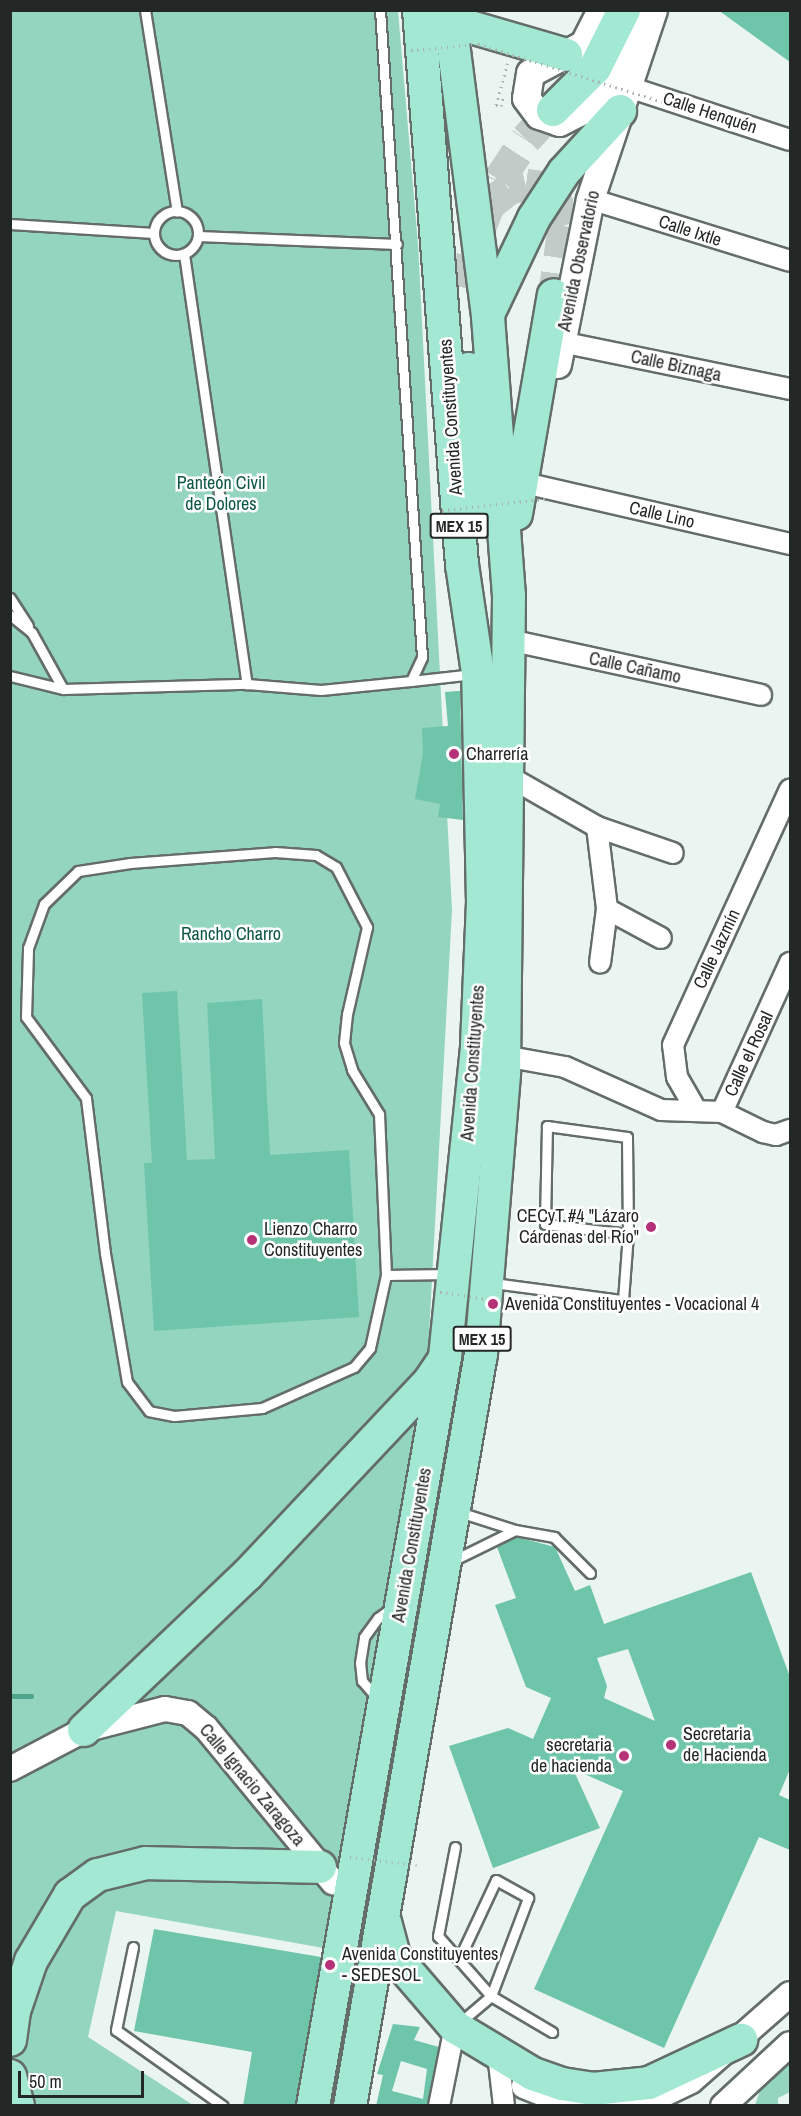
<!DOCTYPE html>
<html>
<head>
<meta charset="utf-8">
<style>
	body { margin:0 }
	#map { position:relative; width:801px; height:2116px; overflow:hidden; background:#eaf4f1; font-family:"Archivo Narrow",sans-serif }
	div>[style] { position:absolute }
	.green>* { inset:0; background:#93d5bf }
	.stream>* { height:5px; margin:-2.5px; padding:0 2.5px; transform-origin:2.5px; border-radius:2.5px; background:#4ea58c }
	.building>* { inset:0; background:#6ec5aa }
	.trunk-tunnel>* { height:32px; margin-top:-16px; transform-origin:0; background:repeating-linear-gradient(90deg,#c2cbc8 0 32px,transparent 0 48px) }
	.path>* { height:3px; margin-top:-1.5px; transform-origin:0; background:repeating-linear-gradient(90deg,#abb3b0 0 1.5px,transparent 0 6px) }
	.roads { filter:drop-shadow(2px 0 #646d69) drop-shadow(-2px 0 #646d69) drop-shadow(0 2px #646d69) drop-shadow(0 -2px #646d69) }
	.service>* { height:9px; margin:-4.5px; padding:0 4.5px; transform-origin:4.5px; border-radius:4.5px; background:#fff }
	.service>.ring { margin:-4.5px; padding:0; box-sizing:content-box; background:none; border:9px solid #fff; border-radius:50% }
	.minor>* { height:20px; margin:-10px; padding:0 10px; transform-origin:10px; border-radius:10px; background:#fff }
	.tertiary>* { height:24px; margin:-12px; padding:0 12px; transform-origin:12px; border-radius:12px; background:#fff }
	.secondary>* { height:27px; margin:-13.5px; padding:0 13.5px; transform-origin:13.5px; border-radius:13.5px; background:#fff }
	.trunk>* { height:32px; margin:-16px; padding:0 16px; transform-origin:16px; border-radius:16px; background:#a2e8d2 }
	.path-bridge>* { height:3px; margin-top:-1.5px; transform-origin:0; background:repeating-linear-gradient(90deg,#abb3b0 0 1.5px,transparent 0 6px) }
	.dots>* { width:16px; height:16px; translate:-50% -50%; box-sizing:border-box; border:3px solid #fff; border-radius:50% }
	span { translate:-50% -50%; white-space:nowrap; text-align:center; line-height:1.15; -webkit-text-stroke:5px #fff; paint-order:stroke }
	.shield-label span { padding:2px 4px; background:#fff; border:2px solid; border-radius:4px; -webkit-text-stroke-width:0 }
	.shield-label { font-size:16px; color:#232725; font-weight:700 }
	.street-label { font-size:18px; color:#232725 }
	.park-label { font-size:18px; color:#0c5644 }
	.poi-label { font-size:18px; color:#232725 }
	.left { translate:0 -50%; text-align:left }
	.right { translate:-100% -50%; text-align:right }
	.frame { position:absolute; inset:0; border:12px solid #232725; pointer-events:none }
	.scale { position:absolute; left:18px; top:2071px; width:126px; height:27px; box-sizing:border-box; border:3px solid #232725; border-top:0; padding-left:8px; font-size:18px; line-height:21px; white-space:nowrap; color:#232725; -webkit-text-stroke:4px #fff; paint-order:stroke }
</style>
</head>
<body>
<div id="map">
	<div class="green">
		<i style="clip-path:polygon(11px 11px,398px 11px,418px 244px,452px 910px,427px 1372px,329px 1949px,116px 1911px,88px 2037px,193px 2105px,11px 2106px)"></i>
		<i style="clip-path:polygon(790px 2060px,790px 2092px,778px 2098px,778px 2105px,755px 2105px,761px 2088px)"></i>
	</div>
	<div class="stream">
		<i style="left:10px;top:1696px;width:21px"></i>
	</div>
	<div class="building">
		<i style="clip-path:polygon(718px 10px,790px 10px,790px 62px)"></i>
		<i style="clip-path:polygon(458px 691px,460px 691px,463px 820px,438px 817px,440px 804px,415px 799px,423px 753px,422px 728px,448px 726px,445px 692px)"></i>
		<i style="clip-path:polygon(177px 991px,187px 1160px,215px 1159px,207px 1003px,262px 999px,270px 1155px,349px 1150px,359px 1317px,154px 1331px,144px 1163px,152px 1163px,142px 993px)"></i>
		<i style="clip-path:polygon(evenodd,517px 1537px,555px 1547px,575px 1591px,590px 1585px,604px 1624px,751px 1572px,790px 1677px,790px 1769px,779px 1795px,790px 1800px,790px 1850px,759px 1837px,664px 2048px,534px 1989px,623px 1791px,573px 1769px,600px 1828px,493px 1868px,449px 1746px,508px 1728px,533px 1739px,551px 1698px,526px 1687px,495px 1605px,516px 1598px,497px 1547px,517px 1537px,628px 1649px,655px 1721px,604px 1698px,607px 1686px,597px 1658px,628px 1649px)"></i>
		<i style="clip-path:polygon(154px 1929px,321px 1957px,295px 2106px,243px 2106px,252px 2052px,134px 2031px)"></i>
		<i style="clip-path:polygon(evenodd,393px 2024px,420px 2027px,414px 2040px,439px 2047px,427px 2106px,376px 2106px,383px 2075px,377px 2074px,393px 2024px,401px 2061px,427px 2069px,423px 2099px,392px 2091px,401px 2061px)"></i>
	</div>
	<div class="trunk-tunnel">
		<i style="left:488px;top:206px;width:27px;rotate:-39deg"></i>
		<i style="left:509px;top:189px;width:17px;rotate:-13deg"></i>
		<i style="left:526px;top:185px;width:16px;rotate:7deg"></i>
		<i style="left:542px;top:187px;width:16px;rotate:35deg"></i>
		<i style="left:555px;top:196px;width:31px;rotate:73deg"></i>
		<i style="left:564px;top:226px;width:70px;rotate:98.2deg"></i>
		<i style="left:464px;top:288px;width:64px;rotate:-74.7deg"></i>
		<i style="left:481px;top:226px;width:49px;rotate:-68.6deg"></i>
		<i style="left:499px;top:180px;width:49px;rotate:-56.6deg"></i>
		<i style="left:526px;top:139px;width:40px;rotate:-47deg"></i>
	</div>
	<div class="path">
		<i style="left:496px;top:105px;width:45px;rotate:-74.4deg"></i>
		<i style="left:496px;top:105px;width:5px;rotate:11deg"></i>
		<i style="left:501px;top:106px;width:8px;rotate:-76deg"></i>
	</div>
	<div class="roads">
		<div class="service">
			<i style="left:145px;top:10px;width:204px;rotate:81deg"></i>
			<i class="ring" style="left:154px;top:211px;width:35px;height:35px"></i>
			<i style="left:10px;top:224px;width:144px;rotate:3.6deg"></i>
			<i style="left:198px;top:236px;width:199px;rotate:2.3deg"></i>
			<i style="left:184px;top:254px;width:435px;rotate:81.7deg"></i>
			<i style="left:10px;top:598px;width:33px;rotate:57deg"></i>
			<i style="left:10px;top:615px;width:28px;rotate:39deg"></i>
			<i style="left:32px;top:633px;width:64px;rotate:61deg"></i>
			<i style="left:10px;top:676px;width:55px;rotate:13.8deg"></i>
			<i style="left:63px;top:689px;width:184px;rotate:-1.6deg"></i>
			<i style="left:247px;top:684px;width:74px;rotate:4.6deg"></i>
			<i style="left:321px;top:690px;width:90px;rotate:-5.7deg"></i>
			<i style="left:411px;top:681px;width:26px;rotate:-65deg"></i>
			<i style="left:422px;top:657px;width:648px;rotate:-93.71deg"></i>
			<i style="left:411px;top:681px;width:63px;rotate:-6.3deg"></i>
			<i style="left:386px;top:1275px;width:75px;rotate:102.4deg"></i>
			<i style="left:370px;top:1348px;width:25px;rotate:130deg"></i>
			<i style="left:354px;top:1367px;width:101px;rotate:156deg"></i>
			<i style="left:262px;top:1408px;width:88px;rotate:174.8deg"></i>
			<i style="left:174px;top:1416px;width:25px;rotate:-169deg"></i>
			<i style="left:149px;top:1411px;width:36px;rotate:-127deg"></i>
			<i style="left:127px;top:1382px;width:131px;rotate:-99.7deg"></i>
			<i style="left:105px;top:1253px;width:156px;rotate:-97deg"></i>
			<i style="left:86px;top:1098px;width:101px;rotate:-126.5deg"></i>
			<i style="left:26px;top:1017px;width:69px;rotate:-88.3deg"></i>
			<i style="left:28px;top:948px;width:47px;rotate:-70deg"></i>
			<i style="left:44px;top:904px;width:47px;rotate:-44.1deg"></i>
			<i style="left:78px;top:871px;width:53px;rotate:-8.7deg"></i>
			<i style="left:130px;top:863px;width:145px;rotate:-4.3deg"></i>
			<i style="left:275px;top:852px;width:41px;rotate:4.2deg"></i>
			<i style="left:316px;top:855px;width:23px;rotate:31deg"></i>
			<i style="left:336px;top:867px;width:68px;rotate:62.7deg"></i>
			<i style="left:367px;top:927px;width:89px;rotate:102.9deg"></i>
			<i style="left:347px;top:1014px;width:29px;rotate:96deg"></i>
			<i style="left:344px;top:1043px;width:28px;rotate:73deg"></i>
			<i style="left:352px;top:1070px;width:52px;rotate:58.5deg"></i>
			<i style="left:379px;top:1114px;width:161px;rotate:87.5deg"></i>
			<i style="left:386px;top:1275px;width:63px;rotate:-0.9deg"></i>
			<i style="left:493px;top:1283px;width:131px;rotate:7.5deg"></i>
			<i style="left:623px;top:1300px;width:66px;rotate:-85.7deg"></i>
			<i style="left:628px;top:1234px;width:97px;rotate:-90.6deg"></i>
			<i style="left:627px;top:1137px;width:81px;rotate:-172.2deg"></i>
			<i style="left:547px;top:1126px;width:98px;rotate:91.2deg"></i>
			<i style="left:545px;top:1224px;width:84px;rotate:6.9deg"></i>
			<i style="left:459px;top:1512px;width:59px;rotate:17.8deg"></i>
			<i style="left:515px;top:1530px;width:40px;rotate:10deg"></i>
			<i style="left:554px;top:1537px;width:51px;rotate:45deg"></i>
			<i style="left:452px;top:1561px;width:70px;rotate:-26.2deg"></i>
			<i style="left:377px;top:1698px;width:23px;rotate:-131deg"></i>
			<i style="left:362px;top:1681px;width:18px;rotate:-96deg"></i>
			<i style="left:360px;top:1663px;width:26px;rotate:-81deg"></i>
			<i style="left:364px;top:1637px;width:24px;rotate:-54deg"></i>
			<i style="left:378px;top:1618px;width:17px;rotate:-36deg"></i>
			<i style="left:455px;top:1847px;width:91px;rotate:100.8deg"></i>
			<i style="left:438px;top:1936px;width:80px;rotate:48.5deg"></i>
			<i style="left:491px;top:1996px;width:43px;rotate:139.7deg"></i>
			<i style="left:133px;top:1947px;width:85px;rotate:101.6deg"></i>
			<i style="left:116px;top:2030px;width:131px;rotate:35.4deg"></i>
			<i style="left:459px;top:1959px;width:87px;rotate:-64.9deg"></i>
			<i style="left:496px;top:1880px;width:37px;rotate:29deg"></i>
			<i style="left:528px;top:1898px;width:105px;rotate:110.7deg"></i>
			<i style="left:491px;top:1996px;width:71px;rotate:30.5deg"></i>
		</div>
		<div class="minor">
			<i style="left:629px;top:87px;width:169px;rotate:18.2deg"></i>
			<i style="left:590px;top:199px;width:209px;rotate:17.2deg"></i>
			<i style="left:561px;top:342px;width:234px;rotate:11.6deg"></i>
			<i style="left:533px;top:485px;width:264px;rotate:12.9deg"></i>
			<i style="left:509px;top:640px;width:258px;rotate:12.3deg"></i>
			<i style="left:506px;top:775px;width:105px;rotate:29.7deg"></i>
			<i style="left:597px;top:827px;width:80px;rotate:18.9deg"></i>
			<i style="left:597px;top:827px;width:83px;rotate:83deg"></i>
			<i style="left:607px;top:909px;width:54px;rotate:97.4deg"></i>
			<i style="left:607px;top:909px;width:61px;rotate:28.2deg"></i>
			<i style="left:504px;top:1056px;width:62px;rotate:10.2deg"></i>
			<i style="left:565px;top:1067px;width:105px;rotate:24.1deg"></i>
			<i style="left:661px;top:1110px;width:61px;rotate:1.9deg"></i>
			<i style="left:722px;top:1112px;width:46px;rotate:26deg"></i>
			<i style="left:763px;top:1132px;width:13px;rotate:13deg"></i>
			<i style="left:776px;top:1135px;width:15px;rotate:-20deg"></i>
			<i style="left:696px;top:1110px;width:38px;rotate:-120deg"></i>
			<i style="left:677px;top:1077px;width:32px;rotate:-97deg"></i>
			<i style="left:673px;top:1045px;width:281px;rotate:-65.4deg"></i>
			<i style="left:722px;top:1112px;width:164px;rotate:-65.5deg"></i>
			<i style="left:498px;top:2054px;width:52px;rotate:83.4deg"></i>
			<i style="left:439px;top:2106px;width:81px;rotate:-78.6deg"></i>
		</div>
		<div class="tertiary">
			<i style="left:10px;top:1769px;width:84px;rotate:-27.8deg"></i>
			<i style="left:84px;top:1730px;width:84px;rotate:-14.5deg"></i>
			<i style="left:165px;top:1709px;width:23px;rotate:10deg"></i>
			<i style="left:188px;top:1713px;width:23px;rotate:40deg"></i>
			<i style="left:206px;top:1728px;width:200px;rotate:50.5deg"></i>
			<i style="left:524px;top:2086px;width:37px;rotate:22deg"></i>
			<i style="left:558px;top:2100px;width:33px;rotate:9deg"></i>
			<i style="left:591px;top:2105px;width:63px;rotate:-5.4deg"></i>
			<i style="left:654px;top:2099px;width:41px;rotate:-25.9deg"></i>
			<i style="left:691px;top:2081px;width:132px;rotate:-41.3deg"></i>
			<i style="left:723px;top:2106px;width:91px;rotate:-42.8deg"></i>
		</div>
		<div class="secondary">
			<i style="left:601px;top:10px;width:38px;rotate:117deg"></i>
			<i style="left:584px;top:44px;width:61px;rotate:151.8deg"></i>
			<i style="left:530px;top:73px;width:25px;rotate:99deg"></i>
			<i style="left:526px;top:98px;width:21px;rotate:53deg"></i>
			<i style="left:539px;top:115px;width:21px;rotate:19deg"></i>
			<i style="left:559px;top:122px;width:31px;rotate:-27deg"></i>
			<i style="left:587px;top:108px;width:88px;rotate:-55.6deg"></i>
			<i style="left:557px;top:364px;width:168px;rotate:-78.7deg"></i>
			<i style="left:590px;top:199px;width:199px;rotate:-71.6deg"></i>
		</div>
		<div class="trunk">
			<i style="left:450px;top:21px;width:121px;rotate:16.3deg"></i>
			<i style="left:553px;top:110px;width:59px;rotate:-45deg"></i>
			<i style="left:595px;top:68px;width:65px;rotate:-63.4deg"></i>
			<i style="left:489px;top:312px;width:104px;rotate:-64.4deg"></i>
			<i style="left:534px;top:218px;width:55px;rotate:-56.9deg"></i>
			<i style="left:564px;top:172px;width:83px;rotate:-47.4deg"></i>
			<i style="left:469px;top:369px;width:146px;rotate:84.5deg"></i>
			<i style="left:516px;top:514px;width:222px;rotate:-80.2deg"></i>
			<i style="left:84px;top:1730px;width:225px;rotate:-43.6deg"></i>
			<i style="left:247px;top:1575px;width:265px;rotate:-46.7deg"></i>
			<i style="left:429px;top:1382px;width:23px;rotate:-56deg"></i>
			<i style="left:385px;top:1922px;width:35px;rotate:75deg"></i>
			<i style="left:394px;top:1956px;width:94px;rotate:49.3deg"></i>
			<i style="left:455px;top:2027px;width:91px;rotate:31.1deg"></i>
			<i style="left:533px;top:2074px;width:31px;rotate:19deg"></i>
			<i style="left:562px;top:2084px;width:31px;rotate:9deg"></i>
			<i style="left:593px;top:2089px;width:56px;rotate:-6.1deg"></i>
			<i style="left:649px;top:2083px;width:102px;rotate:-25.1deg"></i>
			<i style="left:10px;top:2040px;width:29px;rotate:-82deg"></i>
			<i style="left:14px;top:2011px;width:53px;rotate:-71.2deg"></i>
			<i style="left:31px;top:1961px;width:77px;rotate:-59.4deg"></i>
			<i style="left:70px;top:1895px;width:34px;rotate:-36deg"></i>
			<i style="left:98px;top:1875px;width:49px;rotate:-14deg"></i>
			<i style="left:146px;top:1863px;width:174px;rotate:1.3deg"></i>
			<i style="left:10px;top:2076px;width:31px;rotate:75deg"></i>
			<i style="left:313px;top:2106px;width:761px;rotate:-80.01deg"></i>
			<i style="left:445px;top:1357px;width:314px;rotate:-84.1deg"></i>
			<i style="left:477px;top:1045px;width:142px;rotate:-87.6deg"></i>
			<i style="left:483px;top:903px;width:230px;rotate:-91.2deg"></i>
			<i style="left:478px;top:673px;width:109px;rotate:-98.4deg"></i>
			<i style="left:462px;top:565px;width:557px;rotate:-94.43deg"></i>
			<i style="left:350px;top:2106px;width:763px;rotate:-80.12deg"></i>
			<i style="left:481px;top:1354px;width:282px;rotate:-85.3deg"></i>
			<i style="left:504px;top:1073px;width:477px;rotate:-89.4deg"></i>
			<i style="left:509px;top:596px;width:281px;rotate:-94.3deg"></i>
			<i style="left:488px;top:316px;width:308px;rotate:-97.3deg"></i>
		</div>
	</div>
	<div class="path-bridge">
		<i style="left:411px;top:50px;width:67px;rotate:-5.1deg"></i>
		<i style="left:478px;top:44px;width:207px;rotate:17.4deg"></i>
		<i style="left:442px;top:510px;width:105px;rotate:-6deg"></i>
		<i style="left:440px;top:1292px;width:62px;rotate:8.4deg"></i>
		<i style="left:350px;top:1857px;width:67px;rotate:6.8deg"></i>
	</div>
	<div class="dots">
		<i style="left:454px;top:754px;background:#b53178"></i>
		<i style="left:651px;top:1227px;background:#b53178"></i>
		<i style="left:252px;top:1240px;background:#b53178"></i>
		<i style="left:493px;top:1304px;background:#b53178"></i>
		<i style="left:671px;top:1745px;background:#b53178"></i>
		<i style="left:624px;top:1756px;background:#b53178"></i>
		<i style="left:330px;top:1965px;background:#b53178"></i>
	</div>
	<div class="shield-label">
		<span style="left:459px;top:526px">MEX 15</span>
		<span style="left:482px;top:1339px">MEX 15</span>
	</div>
	<div class="street-label">
		<span style="left:710px;top:113px;rotate:18deg">Calle Henquén</span>
		<span style="left:690px;top:231px;rotate:18deg">Calle Ixtle</span>
		<span style="left:579px;top:261px;rotate:-78deg">Avenida Observatorio</span>
		<span style="left:676px;top:366px;rotate:12deg">Calle Biznaga</span>
		<span style="left:451px;top:417px;rotate:-94deg">Avenida Constituyentes</span>
		<span style="left:662px;top:515px;rotate:13deg">Calle Lino</span>
		<span style="left:635px;top:668px;rotate:12deg">Calle Cañamo</span>
		<span style="left:717px;top:949px;rotate:-65deg">Calle Jazmín</span>
		<span style="left:749px;top:1054px;rotate:-65deg">Calle el Rosal</span>
		<span style="left:473px;top:1063px;rotate:-86deg">Avenida Constituyentes</span>
		<span style="left:412px;top:1545px;rotate:-80deg">Avenida Constituyentes</span>
		<span style="left:252px;top:1785px;rotate:50deg">Calle Ignacio Zaragoza</span>
	</div>
	<div class="park-label">
		<span style="left:221px;top:494px">Panteón Civil<br>de Dolores</span>
		<span style="left:231px;top:934px">Rancho Charro</span>
	</div>
	<div class="poi-label">
		<span class="left" style="left:466px;top:754px">Charrería</span>
		<span class="right" style="left:639px;top:1227px">CECyT #4 "Lázaro<br>Cárdenas del Río"</span>
		<span class="left" style="left:264px;top:1240px">Lienzo Charro<br>Constituyentes</span>
		<span class="left" style="left:505px;top:1304px">Avenida Constituyentes - Vocacional 4</span>
		<span class="left" style="left:683px;top:1745px">Secretaria<br>de Hacienda</span>
		<span class="right" style="left:612px;top:1756px">secretaria<br>de hacienda</span>
		<span class="left" style="left:342px;top:1965px">Avenida Constituyentes<br>- SEDESOL</span>
	</div>
	<div class="frame"></div>
	<div class="scale">50 m</div>
</div>
</body>
</html>
